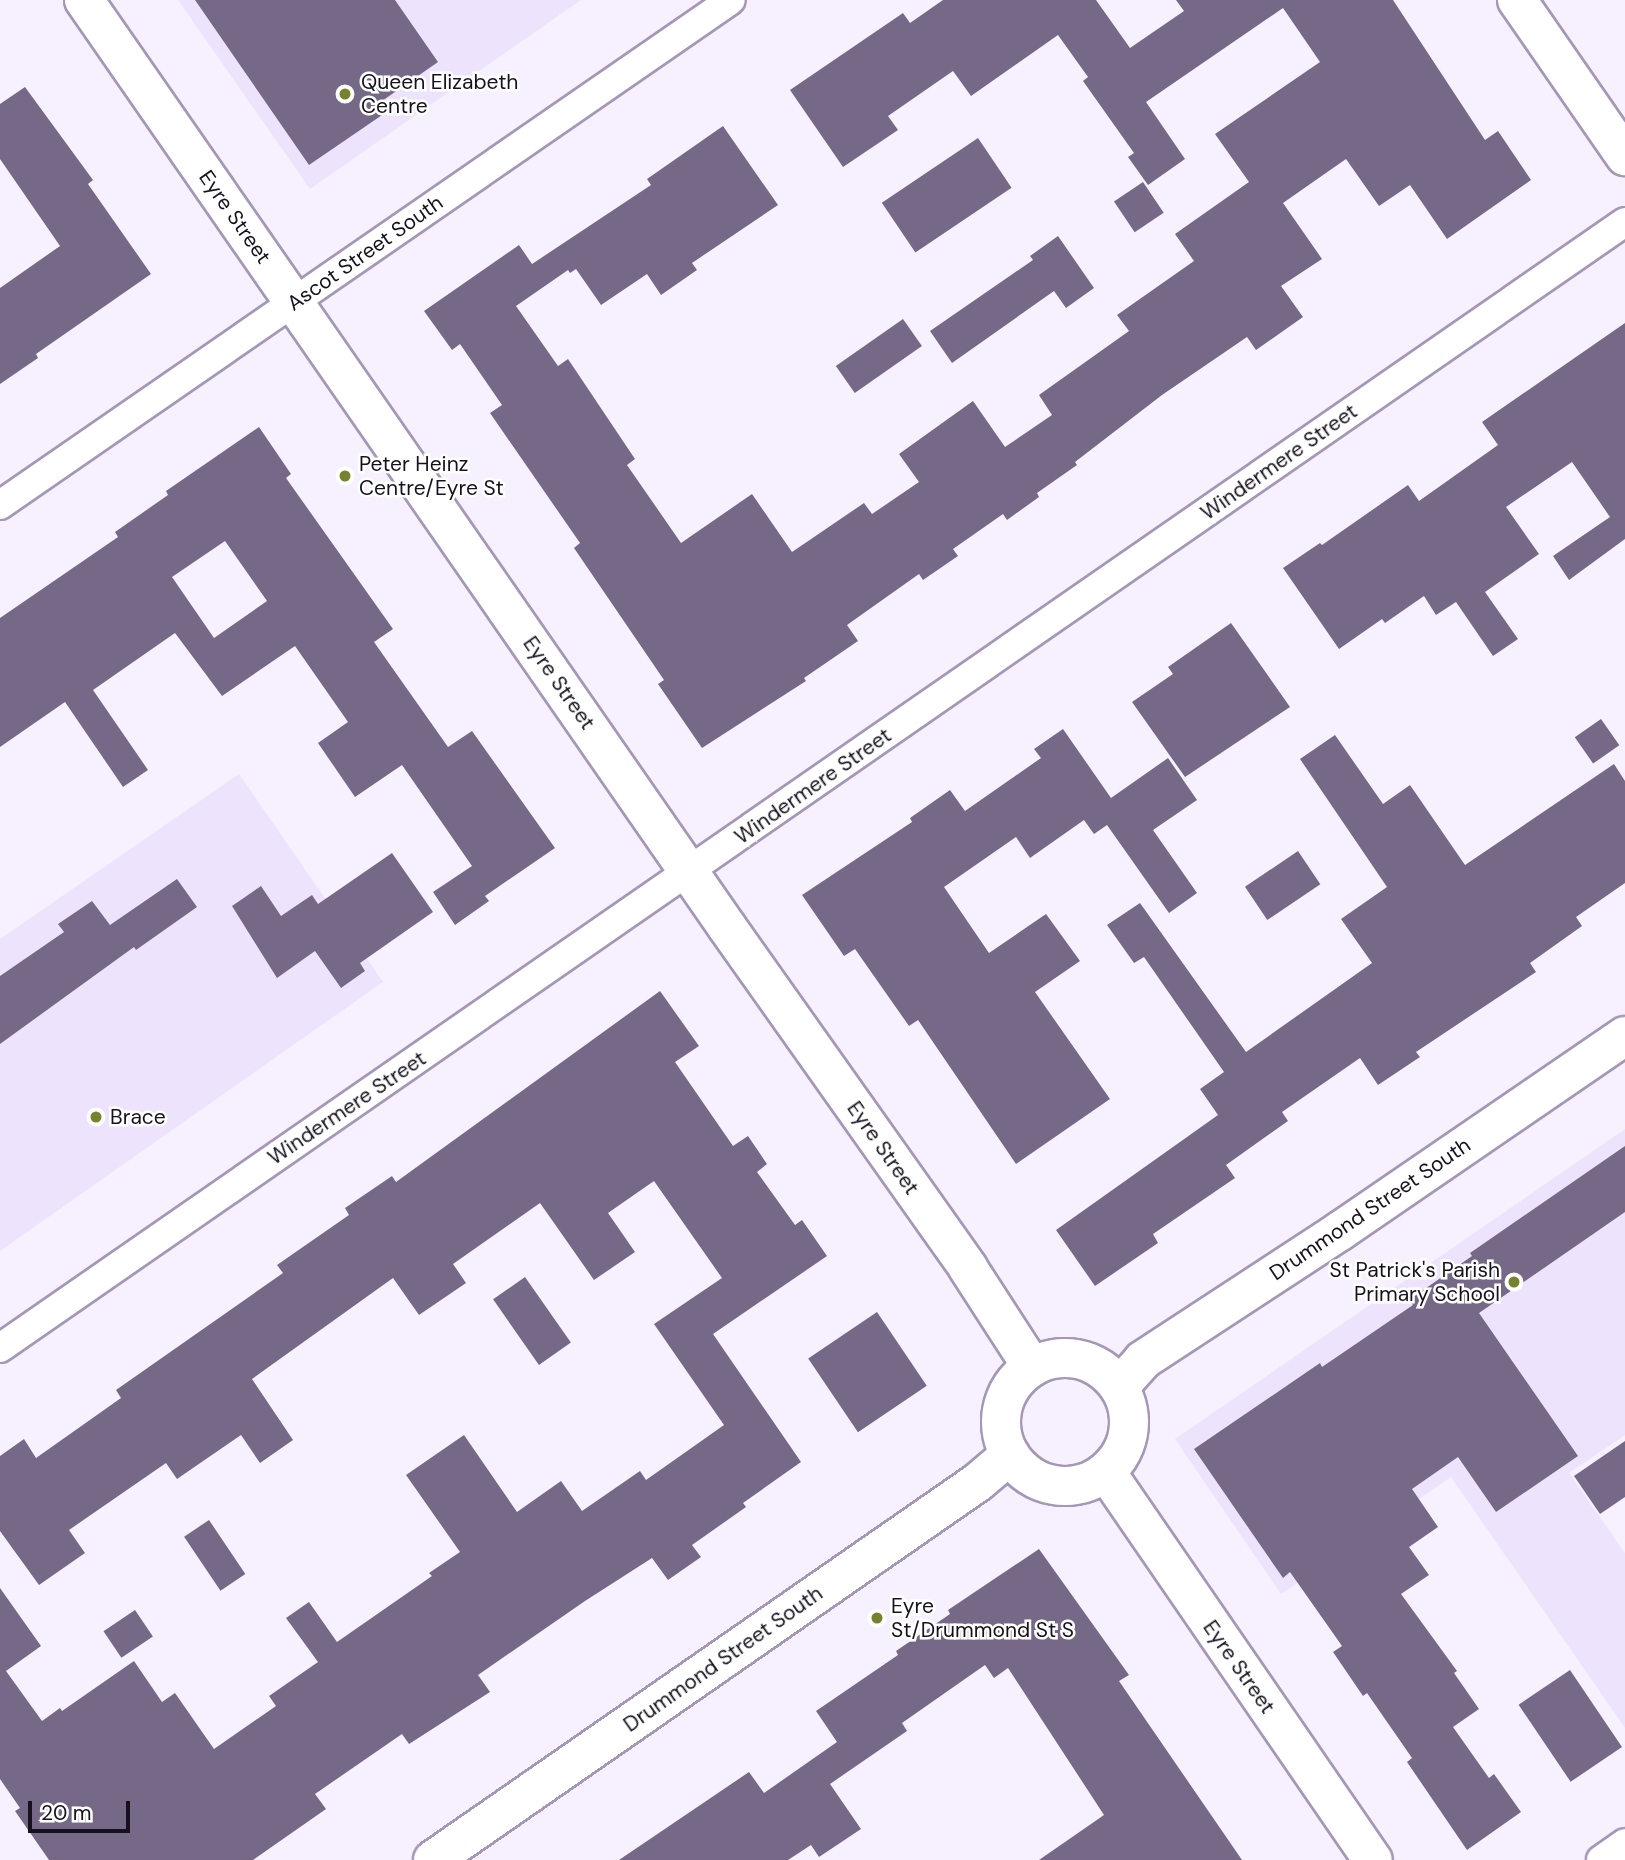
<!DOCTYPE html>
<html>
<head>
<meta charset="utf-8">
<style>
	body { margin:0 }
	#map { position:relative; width:1625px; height:1860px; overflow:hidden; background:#f7f1ff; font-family:"DM Sans",sans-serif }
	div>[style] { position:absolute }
	.built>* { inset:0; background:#eee3fc }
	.building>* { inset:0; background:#766987; transform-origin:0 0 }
	.roads { filter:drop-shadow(2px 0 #a597b6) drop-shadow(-2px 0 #a597b6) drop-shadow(0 2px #a597b6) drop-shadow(0 -2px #a597b6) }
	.street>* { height:28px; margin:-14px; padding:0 14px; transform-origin:14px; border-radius:14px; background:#fff }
	.secondary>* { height:38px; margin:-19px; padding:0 19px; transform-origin:19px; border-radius:19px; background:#fff }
	.secondary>.ring { margin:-19px; padding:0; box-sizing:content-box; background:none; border:38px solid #fff; border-radius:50% }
	.dots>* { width:19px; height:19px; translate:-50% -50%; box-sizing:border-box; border:4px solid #fff; border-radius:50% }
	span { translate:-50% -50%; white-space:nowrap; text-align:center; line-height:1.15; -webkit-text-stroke:5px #fff; paint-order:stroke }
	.poi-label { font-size:21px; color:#16111c }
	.left { translate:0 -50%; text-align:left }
	.right { translate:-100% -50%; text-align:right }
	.street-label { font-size:21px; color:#16111c }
	.scale { position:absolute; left:28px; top:1801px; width:102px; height:32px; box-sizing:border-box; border:4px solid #16111c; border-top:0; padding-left:9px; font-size:21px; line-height:24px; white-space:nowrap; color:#16111c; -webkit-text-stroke:5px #fff; paint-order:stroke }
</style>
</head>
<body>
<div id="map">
	<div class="built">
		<i style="clip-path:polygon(178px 0,581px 0,310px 189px)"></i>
		<i style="clip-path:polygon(239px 774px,383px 982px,0 1251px,0 939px)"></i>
		<i style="clip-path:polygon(1625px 1129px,1625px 1435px,1569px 1473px,1625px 1553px,1625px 1728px,1451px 1477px,1281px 1594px,1175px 1439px)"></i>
	</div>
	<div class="building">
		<i style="clip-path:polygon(195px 0,395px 0,438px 62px,382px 101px,388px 111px,309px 165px)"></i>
		<i style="clip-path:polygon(943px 0,1096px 0,1130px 48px,1184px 11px,1176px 0,1393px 0,1485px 140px,1498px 131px,1531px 180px,1447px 239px,1410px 185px,1379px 206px,1346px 159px,1283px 203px,1322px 259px,1281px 286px,1303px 317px,1256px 350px,1247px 337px,1162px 395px,1075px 462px,1077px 465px,1037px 493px,1039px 497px,1007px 520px,1003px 514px,953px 549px,958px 556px,923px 580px,919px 574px,847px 625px,858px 641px,804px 678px,806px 681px,702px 748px,658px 684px,664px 680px,574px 548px,580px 543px,490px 413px,502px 405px,460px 344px,452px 350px,424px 311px,519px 245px,532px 264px,651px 185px,647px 179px,723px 126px,778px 205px,692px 263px,697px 270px,661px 295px,647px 274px,601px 305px,576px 269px,570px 273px,568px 270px,516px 306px,558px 366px,568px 359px,635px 459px,627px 465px,681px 543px,752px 494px,792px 552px,864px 503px,872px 514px,919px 482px,899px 454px,973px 401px,1005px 447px,1052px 415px,1039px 395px,1129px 331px,1117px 315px,1194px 261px,1175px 234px,1249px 182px,1215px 134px,1320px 62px,1283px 8px,1146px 102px,1185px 159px,1148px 185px,1128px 157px,1134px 153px,1083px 81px,1088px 77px,1058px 35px,971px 96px,953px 71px,888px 116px,898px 130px,843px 167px,790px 90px,903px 13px,910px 23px)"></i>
		<i style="clip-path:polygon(25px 87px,93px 180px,88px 184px,151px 274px,36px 354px,38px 358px,0 384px,0 288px,60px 246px,0 159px,0 104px)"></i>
		<i style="left:978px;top:138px;width:60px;height:116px;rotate:56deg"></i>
		<i style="left:1143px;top:182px;width:37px;height:35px;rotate:56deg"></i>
		<i style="clip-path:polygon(1058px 236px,1094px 288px,1066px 308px,1054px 291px,952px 363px,930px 331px,1033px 260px,1030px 256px)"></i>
		<i style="left:903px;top:319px;width:33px;height:82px;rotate:55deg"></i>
		<i style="clip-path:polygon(1625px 323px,1625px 539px,1569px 580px,1553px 556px,1610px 517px,1572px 462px,1506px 507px,1539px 554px,1485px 592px,1518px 639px,1493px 656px,1456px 602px,1436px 615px,1424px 596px,1385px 623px,1382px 619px,1339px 649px,1283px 568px,1320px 543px,1322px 545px,1408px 485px,1419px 501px,1498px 445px,1482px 422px)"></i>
		<i style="clip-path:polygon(evenodd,259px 427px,291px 474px,286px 478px,393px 629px,374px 642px,448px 747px,472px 731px,555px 848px,485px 896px,489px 901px,455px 925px,433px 892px,472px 866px,402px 765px,355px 797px,318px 743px,348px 722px,295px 646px,222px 696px,175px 633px,93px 690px,148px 770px,123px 787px,65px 702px,0 747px,0 618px,118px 537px,115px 532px,168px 495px,166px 491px,259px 427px,225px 541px,267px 601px,214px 638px,172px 577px,225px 541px)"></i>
		<i style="clip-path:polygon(1231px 623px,1290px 707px,1185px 777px,1132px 702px,1173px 674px,1168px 667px)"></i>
		<i style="left:1601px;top:719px;width:32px;height:32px;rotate:55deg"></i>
		<i style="clip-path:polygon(1063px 729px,1111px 798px,1168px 758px,1197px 800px,1153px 830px,1197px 893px,1169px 913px,1107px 825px,1094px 834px,1084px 820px,1030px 858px,1016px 837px,944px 887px,989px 953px,1046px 914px,1080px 961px,1035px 992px,1110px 1099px,1016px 1164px,918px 1020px,909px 1026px,855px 949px,844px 956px,802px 895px,912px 822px,910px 818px,950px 790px,965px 811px,1041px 758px,1034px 749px)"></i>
		<i style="clip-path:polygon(1335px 735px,1383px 804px,1410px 785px,1465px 865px,1614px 764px,1625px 781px,1625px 883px,1576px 917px,1582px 926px,1530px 963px,1536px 972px,1416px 1052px,1420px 1057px,1378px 1085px,1360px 1058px,1282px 1112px,1288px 1121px,1226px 1165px,1235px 1178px,1153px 1234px,1158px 1243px,1095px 1286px,1056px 1230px,1218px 1115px,1200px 1089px,1224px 1072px,1144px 957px,1134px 963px,1107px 925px,1140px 903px,1246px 1052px,1372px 963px,1341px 919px,1387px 887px,1300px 759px)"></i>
		<i style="left:1298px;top:851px;width:40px;height:64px;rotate:56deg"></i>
		<i style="clip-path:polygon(392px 853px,433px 912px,360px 963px,365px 971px,341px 988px,315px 951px,277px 978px,232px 906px,261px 886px,281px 916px,312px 895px,318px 904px)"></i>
		<i style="clip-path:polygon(177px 879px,197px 907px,136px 950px,134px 947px,0 1044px,0 976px,64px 932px,58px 924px,92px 901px,110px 925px)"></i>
		<i style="clip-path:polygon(660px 991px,699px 1046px,675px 1062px,733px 1146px,748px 1136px,767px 1164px,757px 1172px,795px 1225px,802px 1220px,827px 1256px,713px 1334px,801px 1462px,743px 1503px,746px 1507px,692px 1545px,701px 1557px,668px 1580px,652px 1558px,585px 1601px,478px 1675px,490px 1692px,409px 1744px,402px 1734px,315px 1794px,326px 1809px,253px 1860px,49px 1860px,15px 1811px,20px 1808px,0 1779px,0 1588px,41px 1646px,6px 1671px,42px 1721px,60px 1708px,62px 1711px,134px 1661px,162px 1702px,175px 1693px,214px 1749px,276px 1706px,269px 1696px,318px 1662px,286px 1618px,309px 1602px,337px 1642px,432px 1576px,429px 1573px,460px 1552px,406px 1475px,464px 1435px,517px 1512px,561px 1481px,582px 1511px,640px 1471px,646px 1480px,724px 1425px,654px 1324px,722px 1278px,654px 1181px,608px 1213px,635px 1252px,594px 1280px,540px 1203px,453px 1264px,466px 1283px,419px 1315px,393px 1278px,252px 1379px,293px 1440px,260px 1463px,241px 1435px,177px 1479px,166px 1463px,69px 1530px,85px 1553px,39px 1585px,0 1531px,0 1456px,24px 1439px,36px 1458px,121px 1398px,116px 1390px,283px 1273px,277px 1265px,349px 1215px,345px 1208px,392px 1176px,396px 1182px)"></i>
		<i style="clip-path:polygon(1625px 1146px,1625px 1212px,1479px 1313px,1578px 1456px,1496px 1512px,1458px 1457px,1412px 1489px,1438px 1527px,1409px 1547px,1429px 1575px,1401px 1594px,1457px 1671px,1454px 1673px,1479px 1709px,1453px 1727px,1489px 1778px,1494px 1774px,1521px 1812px,1467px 1850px,1407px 1762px,1412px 1758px,1367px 1693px,1363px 1696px,1333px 1652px,1342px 1646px,1290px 1572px,1283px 1578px,1194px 1449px,1320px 1363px,1322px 1367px,1413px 1305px,1409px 1300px,1472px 1256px,1470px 1253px)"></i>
		<i style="left:525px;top:1277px;width:80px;height:39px;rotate:55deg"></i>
		<i style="left:877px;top:1312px;width:89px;height:83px;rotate:56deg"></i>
		<i style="clip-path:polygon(1625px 1441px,1625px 1497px,1600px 1514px,1574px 1476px)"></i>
		<i style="left:209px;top:1520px;width:65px;height:30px;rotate:56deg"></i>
		<i style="clip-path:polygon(1039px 1549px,1129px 1675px,1119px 1681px,1242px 1860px,1039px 1860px,1104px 1815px,1008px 1668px,994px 1678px,985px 1665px,902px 1723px,907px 1731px,830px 1784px,861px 1829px,819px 1857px,811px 1845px,788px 1860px,619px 1860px,749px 1772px,764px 1793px,837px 1742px,816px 1711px,898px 1655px,896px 1651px,950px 1614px,948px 1610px)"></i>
		<i style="left:135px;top:1610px;width:32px;height:38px;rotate:56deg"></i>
		<i style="left:1570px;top:1670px;width:93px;height:62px;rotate:56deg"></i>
	</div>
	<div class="roads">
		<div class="street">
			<i style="left:0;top:505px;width:888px;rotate:-34.64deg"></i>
			<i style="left:0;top:1348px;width:1977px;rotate:-34.72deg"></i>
			<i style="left:1601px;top:1860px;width:29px;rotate:-35deg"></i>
		</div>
		<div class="secondary">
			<i style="left:84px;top:0;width:1128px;rotate:55.25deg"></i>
			<i style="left:727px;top:927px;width:418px;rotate:54.7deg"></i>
			<i style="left:968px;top:1268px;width:118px;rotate:57.1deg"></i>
			<i style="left:1517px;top:0;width:190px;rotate:55.3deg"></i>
			<i class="ring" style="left:1001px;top:1358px;width:90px;height:90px"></i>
			<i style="left:1119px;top:1387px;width:36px;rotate:-48deg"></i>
			<i style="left:1143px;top:1360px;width:235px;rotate:-33.2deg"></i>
			<i style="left:1340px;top:1231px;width:345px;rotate:-34.4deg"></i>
			<i style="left:1106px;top:1472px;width:471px;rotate:55.5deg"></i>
			<i style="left:433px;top:1860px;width:663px;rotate:-34.74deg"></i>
			<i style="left:978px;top:1482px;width:42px;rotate:-40.2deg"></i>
		</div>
	</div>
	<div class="dots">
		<i style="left:345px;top:94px;background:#76822f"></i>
		<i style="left:345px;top:476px;background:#76822f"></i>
		<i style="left:96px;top:1117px;background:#76822f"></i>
		<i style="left:1514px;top:1282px;background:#76822f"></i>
		<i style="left:877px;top:1618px;background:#76822f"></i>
	</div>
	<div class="poi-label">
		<span class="left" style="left:361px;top:94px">Queen Elizabeth<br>Centre</span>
		<span class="left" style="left:359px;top:476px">Peter Heinz<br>Centre/Eyre St</span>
		<span class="left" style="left:110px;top:1117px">Brace</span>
		<span class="right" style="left:1500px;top:1282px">St Patrick's Parish<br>Primary School</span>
		<span class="left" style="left:891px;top:1618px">Eyre<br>St/Drummond St S</span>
	</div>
	<div class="street-label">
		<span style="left:235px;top:217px;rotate:55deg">Eyre Street</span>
		<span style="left:365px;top:253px;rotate:-35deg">Ascot Street South</span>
		<span style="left:1279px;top:462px;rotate:-35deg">Windermere Street</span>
		<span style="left:559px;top:683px;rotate:55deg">Eyre Street</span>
		<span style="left:813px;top:786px;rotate:-35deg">Windermere Street</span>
		<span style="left:347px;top:1108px;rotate:-34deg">Windermere Street</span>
		<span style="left:883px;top:1148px;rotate:55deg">Eyre Street</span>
		<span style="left:1370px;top:1209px;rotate:-34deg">Drummond Street South</span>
		<span style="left:723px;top:1659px;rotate:-35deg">Drummond Street South</span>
		<span style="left:1239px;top:1667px;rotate:55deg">Eyre Street</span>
	</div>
	<div class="scale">20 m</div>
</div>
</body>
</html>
